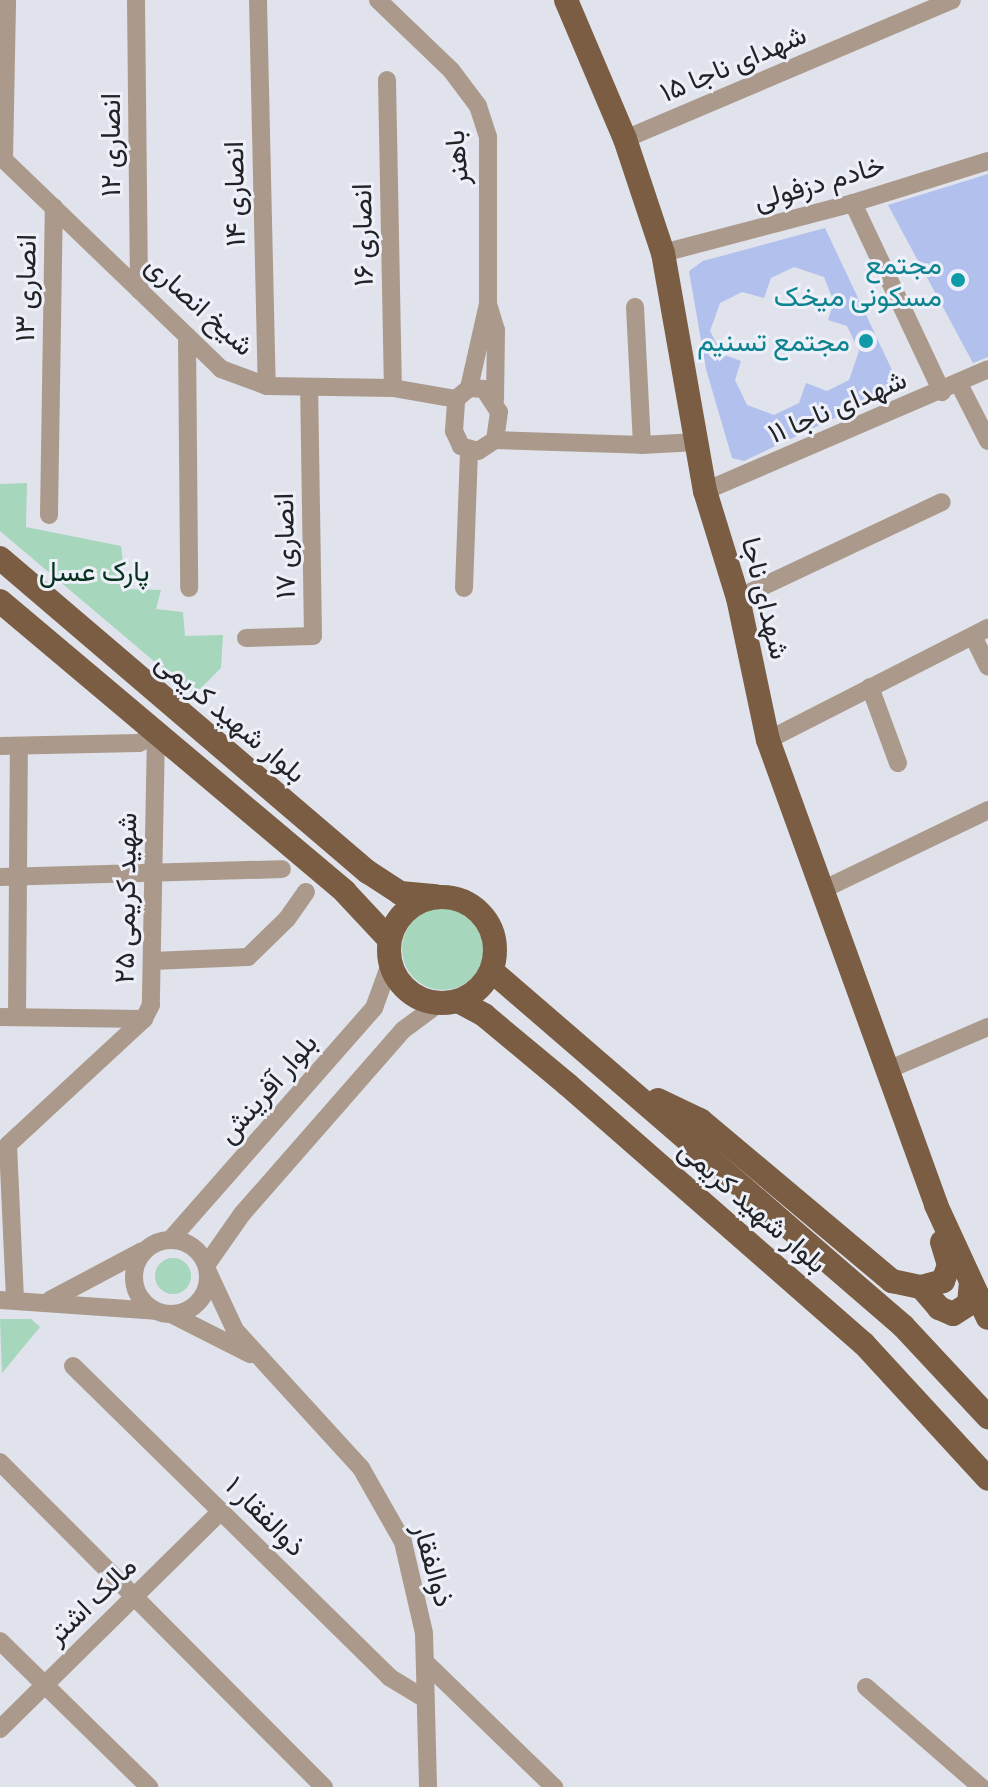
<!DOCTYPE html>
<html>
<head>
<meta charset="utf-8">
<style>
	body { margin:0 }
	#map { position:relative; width:988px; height:1787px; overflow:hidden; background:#e0e3ec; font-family:"Titillium Web",Vazirmatn,sans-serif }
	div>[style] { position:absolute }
	.green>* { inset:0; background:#a6d6bc }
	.round { border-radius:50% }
	.building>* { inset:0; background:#b1c0ec }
	.minor>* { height:18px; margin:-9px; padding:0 9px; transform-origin:9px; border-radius:9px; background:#ab9a8b }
	.minor>.ring { margin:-9px; padding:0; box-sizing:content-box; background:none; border:18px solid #ab9a8b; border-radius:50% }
	.major>* { height:24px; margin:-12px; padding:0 12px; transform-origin:12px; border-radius:12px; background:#7a5d42 }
	.major>.ring { margin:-12px; padding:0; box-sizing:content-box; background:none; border:24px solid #7a5d42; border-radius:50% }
	.dots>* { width:22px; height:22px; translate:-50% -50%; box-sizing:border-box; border:4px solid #edf0f9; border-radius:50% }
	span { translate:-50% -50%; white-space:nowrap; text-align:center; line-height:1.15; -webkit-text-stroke:6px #edf0f9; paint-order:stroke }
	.street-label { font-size:28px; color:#222326 }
	.culture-label { font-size:28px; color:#0d838f }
	.right { translate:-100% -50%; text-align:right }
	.park-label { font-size:28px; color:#073220 }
</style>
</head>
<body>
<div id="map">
	<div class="green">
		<i style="clip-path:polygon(27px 483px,26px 527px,121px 546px,126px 589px,161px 590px,156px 609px,183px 612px,185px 636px,223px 635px,221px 668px,194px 695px,0 531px,0 484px)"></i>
		<i class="round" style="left:402px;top:908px;width:82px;height:82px"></i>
		<i class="round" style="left:155px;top:1258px;width:36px;height:36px"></i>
		<i style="clip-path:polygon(0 1319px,31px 1319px,40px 1327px,2px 1373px)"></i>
	</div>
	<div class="building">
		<i style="clip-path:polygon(988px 174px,988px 357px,973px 363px,888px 205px)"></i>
		<i style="clip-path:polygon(evenodd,825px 228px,900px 387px,744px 461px,732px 458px,706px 369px,689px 271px,703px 261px,825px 228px,794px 267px,824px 277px,834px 302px,828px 320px,847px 326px,859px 351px,849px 380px,827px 391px,806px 383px,799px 403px,774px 415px,747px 405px,735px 380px,741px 361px,722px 354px,710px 331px,720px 303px,742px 292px,764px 298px,771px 278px,794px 267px)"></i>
	</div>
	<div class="minor">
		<i style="left:136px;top:0;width:290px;rotate:89.4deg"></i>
		<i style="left:258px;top:0;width:386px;rotate:88.7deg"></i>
		<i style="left:378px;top:0;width:101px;rotate:43.8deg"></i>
		<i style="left:451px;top:70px;width:45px;rotate:53.1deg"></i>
		<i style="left:478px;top:106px;width:33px;rotate:72deg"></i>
		<i style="left:488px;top:137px;width:167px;rotate:90deg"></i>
		<i style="left:488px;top:304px;width:27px;rotate:73deg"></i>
		<i style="left:496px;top:330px;width:70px;rotate:90.8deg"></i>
		<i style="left:387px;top:80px;width:308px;rotate:88.9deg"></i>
		<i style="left:625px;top:139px;width:355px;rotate:-23deg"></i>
		<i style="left:0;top:156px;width:307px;rotate:43.9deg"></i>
		<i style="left:221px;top:369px;width:49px;rotate:20.3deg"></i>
		<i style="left:267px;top:386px;width:126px;rotate:0.9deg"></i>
		<i style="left:393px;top:388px;width:64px;rotate:9.9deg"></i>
		<i style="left:4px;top:160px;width:160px;rotate:-88.9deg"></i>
		<i style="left:853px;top:203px;width:209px;rotate:64.8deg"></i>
		<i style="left:663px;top:253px;width:196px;rotate:-14.7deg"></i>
		<i style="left:853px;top:203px;width:141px;rotate:-17.3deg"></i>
		<i style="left:635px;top:307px;width:138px;rotate:87.1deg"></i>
		<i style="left:187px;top:336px;width:252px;rotate:89.5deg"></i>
		<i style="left:959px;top:384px;width:64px;rotate:63deg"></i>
		<i style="left:469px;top:388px;width:15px;rotate:4deg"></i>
		<i style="left:484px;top:389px;width:27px;rotate:57deg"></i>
		<i style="left:499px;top:412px;width:28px;rotate:98deg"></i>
		<i style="left:495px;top:440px;width:20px;rotate:147deg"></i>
		<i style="left:478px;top:451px;width:18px;rotate:-164deg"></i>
		<i style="left:461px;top:446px;width:17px;rotate:-115deg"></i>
		<i style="left:454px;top:431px;width:32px;rotate:-86deg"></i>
		<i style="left:456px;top:399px;width:17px;rotate:-40deg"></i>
		<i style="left:469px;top:388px;width:86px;rotate:-77.3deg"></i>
		<i style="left:495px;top:440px;width:147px;rotate:1.9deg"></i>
		<i style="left:642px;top:445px;width:55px;rotate:-3.1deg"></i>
		<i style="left:705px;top:491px;width:308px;rotate:-23.3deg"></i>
		<i style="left:49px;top:515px;width:308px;rotate:-89.1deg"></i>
		<i style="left:464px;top:588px;width:137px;rotate:-87.9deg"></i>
		<i style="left:738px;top:598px;width:225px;rotate:-25.2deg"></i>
		<i style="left:973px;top:636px;width:34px;rotate:64deg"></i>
		<i style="left:246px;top:638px;width:67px;rotate:-1.7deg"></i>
		<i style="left:313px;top:636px;width:248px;rotate:-90.9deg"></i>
		<i style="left:870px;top:687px;width:81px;rotate:69.8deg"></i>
		<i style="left:768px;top:740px;width:247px;rotate:-27deg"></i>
		<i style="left:0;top:746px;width:139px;rotate:-1.2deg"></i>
		<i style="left:139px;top:743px;width:19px;rotate:-28deg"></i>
		<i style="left:156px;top:734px;width:271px;rotate:91.1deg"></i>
		<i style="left:151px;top:1005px;width:16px;rotate:117deg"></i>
		<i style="left:144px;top:1019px;width:185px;rotate:137.2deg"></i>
		<i style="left:0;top:877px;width:282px;rotate:-1.6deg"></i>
		<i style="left:820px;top:891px;width:187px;rotate:-25.7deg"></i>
		<i style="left:152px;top:961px;width:96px;rotate:-2.4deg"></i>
		<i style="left:248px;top:957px;width:54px;rotate:-44.3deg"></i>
		<i style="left:287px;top:919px;width:33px;rotate:-55deg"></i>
		<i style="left:0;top:1017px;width:144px;rotate:0.8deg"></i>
		<i style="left:17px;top:1017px;width:270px;rotate:-89.6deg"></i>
		<i style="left:890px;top:1069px;width:107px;rotate:-23.2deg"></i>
		<i style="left:8px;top:1145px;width:155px;rotate:87.4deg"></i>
		<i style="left:171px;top:1239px;width:308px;rotate:-48.7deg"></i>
		<i style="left:374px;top:1008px;width:47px;rotate:-70deg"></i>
		<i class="ring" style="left:134px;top:1240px;width:56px;height:56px"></i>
		<i style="left:207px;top:1264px;width:61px;rotate:-55deg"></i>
		<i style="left:242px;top:1214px;width:244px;rotate:-48.8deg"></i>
		<i style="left:403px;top:1030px;width:47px;rotate:-36.4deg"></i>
		<i style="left:208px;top:1272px;width:64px;rotate:65deg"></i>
		<i style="left:235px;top:1330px;width:187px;rotate:47.6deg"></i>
		<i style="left:361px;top:1468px;width:85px;rotate:60.4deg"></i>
		<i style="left:403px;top:1542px;width:93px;rotate:77deg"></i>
		<i style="left:424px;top:1633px;width:154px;rotate:88.5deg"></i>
		<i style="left:0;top:1300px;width:156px;rotate:4deg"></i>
		<i style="left:50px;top:1300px;width:104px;rotate:-28deg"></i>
		<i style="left:171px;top:1314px;width:89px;rotate:26.9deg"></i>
		<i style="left:73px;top:1366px;width:443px;rotate:44.5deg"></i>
		<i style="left:389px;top:1677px;width:42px;rotate:31.4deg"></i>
		<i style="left:0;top:1462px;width:459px;rotate:45.1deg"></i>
		<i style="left:0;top:1641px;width:209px;rotate:44.4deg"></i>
		<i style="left:425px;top:1662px;width:180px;rotate:44.1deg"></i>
		<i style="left:866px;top:1687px;width:152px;rotate:41deg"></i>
		<i style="left:0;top:1729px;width:310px;rotate:-44.6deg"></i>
	</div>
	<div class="major">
		<i style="left:566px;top:0;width:151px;rotate:67deg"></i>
		<i style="left:625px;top:139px;width:120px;rotate:71.6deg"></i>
		<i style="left:663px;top:253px;width:242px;rotate:80deg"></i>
		<i style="left:705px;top:491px;width:112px;rotate:72.9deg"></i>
		<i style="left:738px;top:598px;width:145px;rotate:78.1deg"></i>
		<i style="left:768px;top:740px;width:494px;rotate:70.1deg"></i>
		<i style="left:936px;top:1205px;width:124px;rotate:65.3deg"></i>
		<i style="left:0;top:558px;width:484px;rotate:40.5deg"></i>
		<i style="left:368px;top:872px;width:38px;rotate:33deg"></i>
		<i style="left:400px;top:893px;width:36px;rotate:5deg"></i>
		<i style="left:0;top:601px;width:451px;rotate:40.1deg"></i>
		<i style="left:345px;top:892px;width:64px;rotate:46.9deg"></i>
		<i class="ring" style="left:389px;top:897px;width:82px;height:82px"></i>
		<i style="left:492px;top:971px;width:543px;rotate:40.82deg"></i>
		<i style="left:903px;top:1326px;width:125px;rotate:47deg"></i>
		<i style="left:458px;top:1001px;width:30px;rotate:28deg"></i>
		<i style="left:484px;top:1015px;width:109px;rotate:39.8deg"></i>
		<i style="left:568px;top:1085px;width:393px;rotate:41.2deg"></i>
		<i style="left:864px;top:1344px;width:183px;rotate:47.4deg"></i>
		<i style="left:658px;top:1100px;width:47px;rotate:25.5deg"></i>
		<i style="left:700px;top:1120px;width:251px;rotate:40deg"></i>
		<i style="left:892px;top:1281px;width:30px;rotate:12deg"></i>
		<i style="left:921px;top:1287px;width:23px;rotate:-15deg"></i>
		<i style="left:943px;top:1281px;width:17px;rotate:-69deg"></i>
		<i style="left:949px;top:1265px;width:24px;rotate:-107deg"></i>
		<i style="left:921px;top:1287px;width:28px;rotate:49deg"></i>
		<i style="left:939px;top:1308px;width:15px;rotate:23deg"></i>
		<i style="left:953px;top:1314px;width:19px;rotate:-32deg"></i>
		<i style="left:969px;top:1304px;width:22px;rotate:-85deg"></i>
	</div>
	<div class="dots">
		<i style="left:958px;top:280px;background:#0f9aa8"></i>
		<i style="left:866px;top:341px;background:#0f9aa8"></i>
	</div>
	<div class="street-label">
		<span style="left:733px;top:63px;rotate:-23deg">شهدای ناجا ۱۵</span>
		<span style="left:110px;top:145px;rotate:-90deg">انصاری ۱۲</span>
		<span style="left:456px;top:158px;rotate:-95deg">باهنر</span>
		<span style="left:819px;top:182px;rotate:-16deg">خادم دزفولی</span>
		<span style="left:234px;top:194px;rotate:-91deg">انصاری ۱۴</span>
		<span style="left:362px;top:235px;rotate:-91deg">انصاری ۱۶</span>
		<span style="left:25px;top:288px;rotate:-89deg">انصاری ۱۳</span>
		<span style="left:200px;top:305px;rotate:42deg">شیخ انصاری</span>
		<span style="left:837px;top:406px;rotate:-23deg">شهدای ناجا ۱۱</span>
		<span style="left:284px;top:546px;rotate:-91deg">انصاری ۱۷</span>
		<span style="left:766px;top:598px;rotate:76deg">شهدای ناجا</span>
		<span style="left:231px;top:717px;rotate:40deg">بلوار شهید کریمی</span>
		<span style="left:125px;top:898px;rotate:-89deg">شهید کریمی ۲۵</span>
		<span style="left:267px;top:1088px;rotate:-49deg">بلوار آفرینش</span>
		<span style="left:753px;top:1206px;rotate:41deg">بلوار شهید کریمی</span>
		<span style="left:266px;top:1516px;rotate:45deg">ذوالفقار ۱</span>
		<span style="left:434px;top:1565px;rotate:74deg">ذوالفقار</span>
		<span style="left:91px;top:1600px;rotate:-44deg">مالک اشتر</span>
	</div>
	<div class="culture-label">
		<span class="right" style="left:942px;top:280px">مجتمع<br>مسکونی میخک</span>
		<span class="right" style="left:850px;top:341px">مجتمع تسنیم</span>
	</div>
	<div class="park-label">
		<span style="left:94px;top:571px">پارک عسل</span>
	</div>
</div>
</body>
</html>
